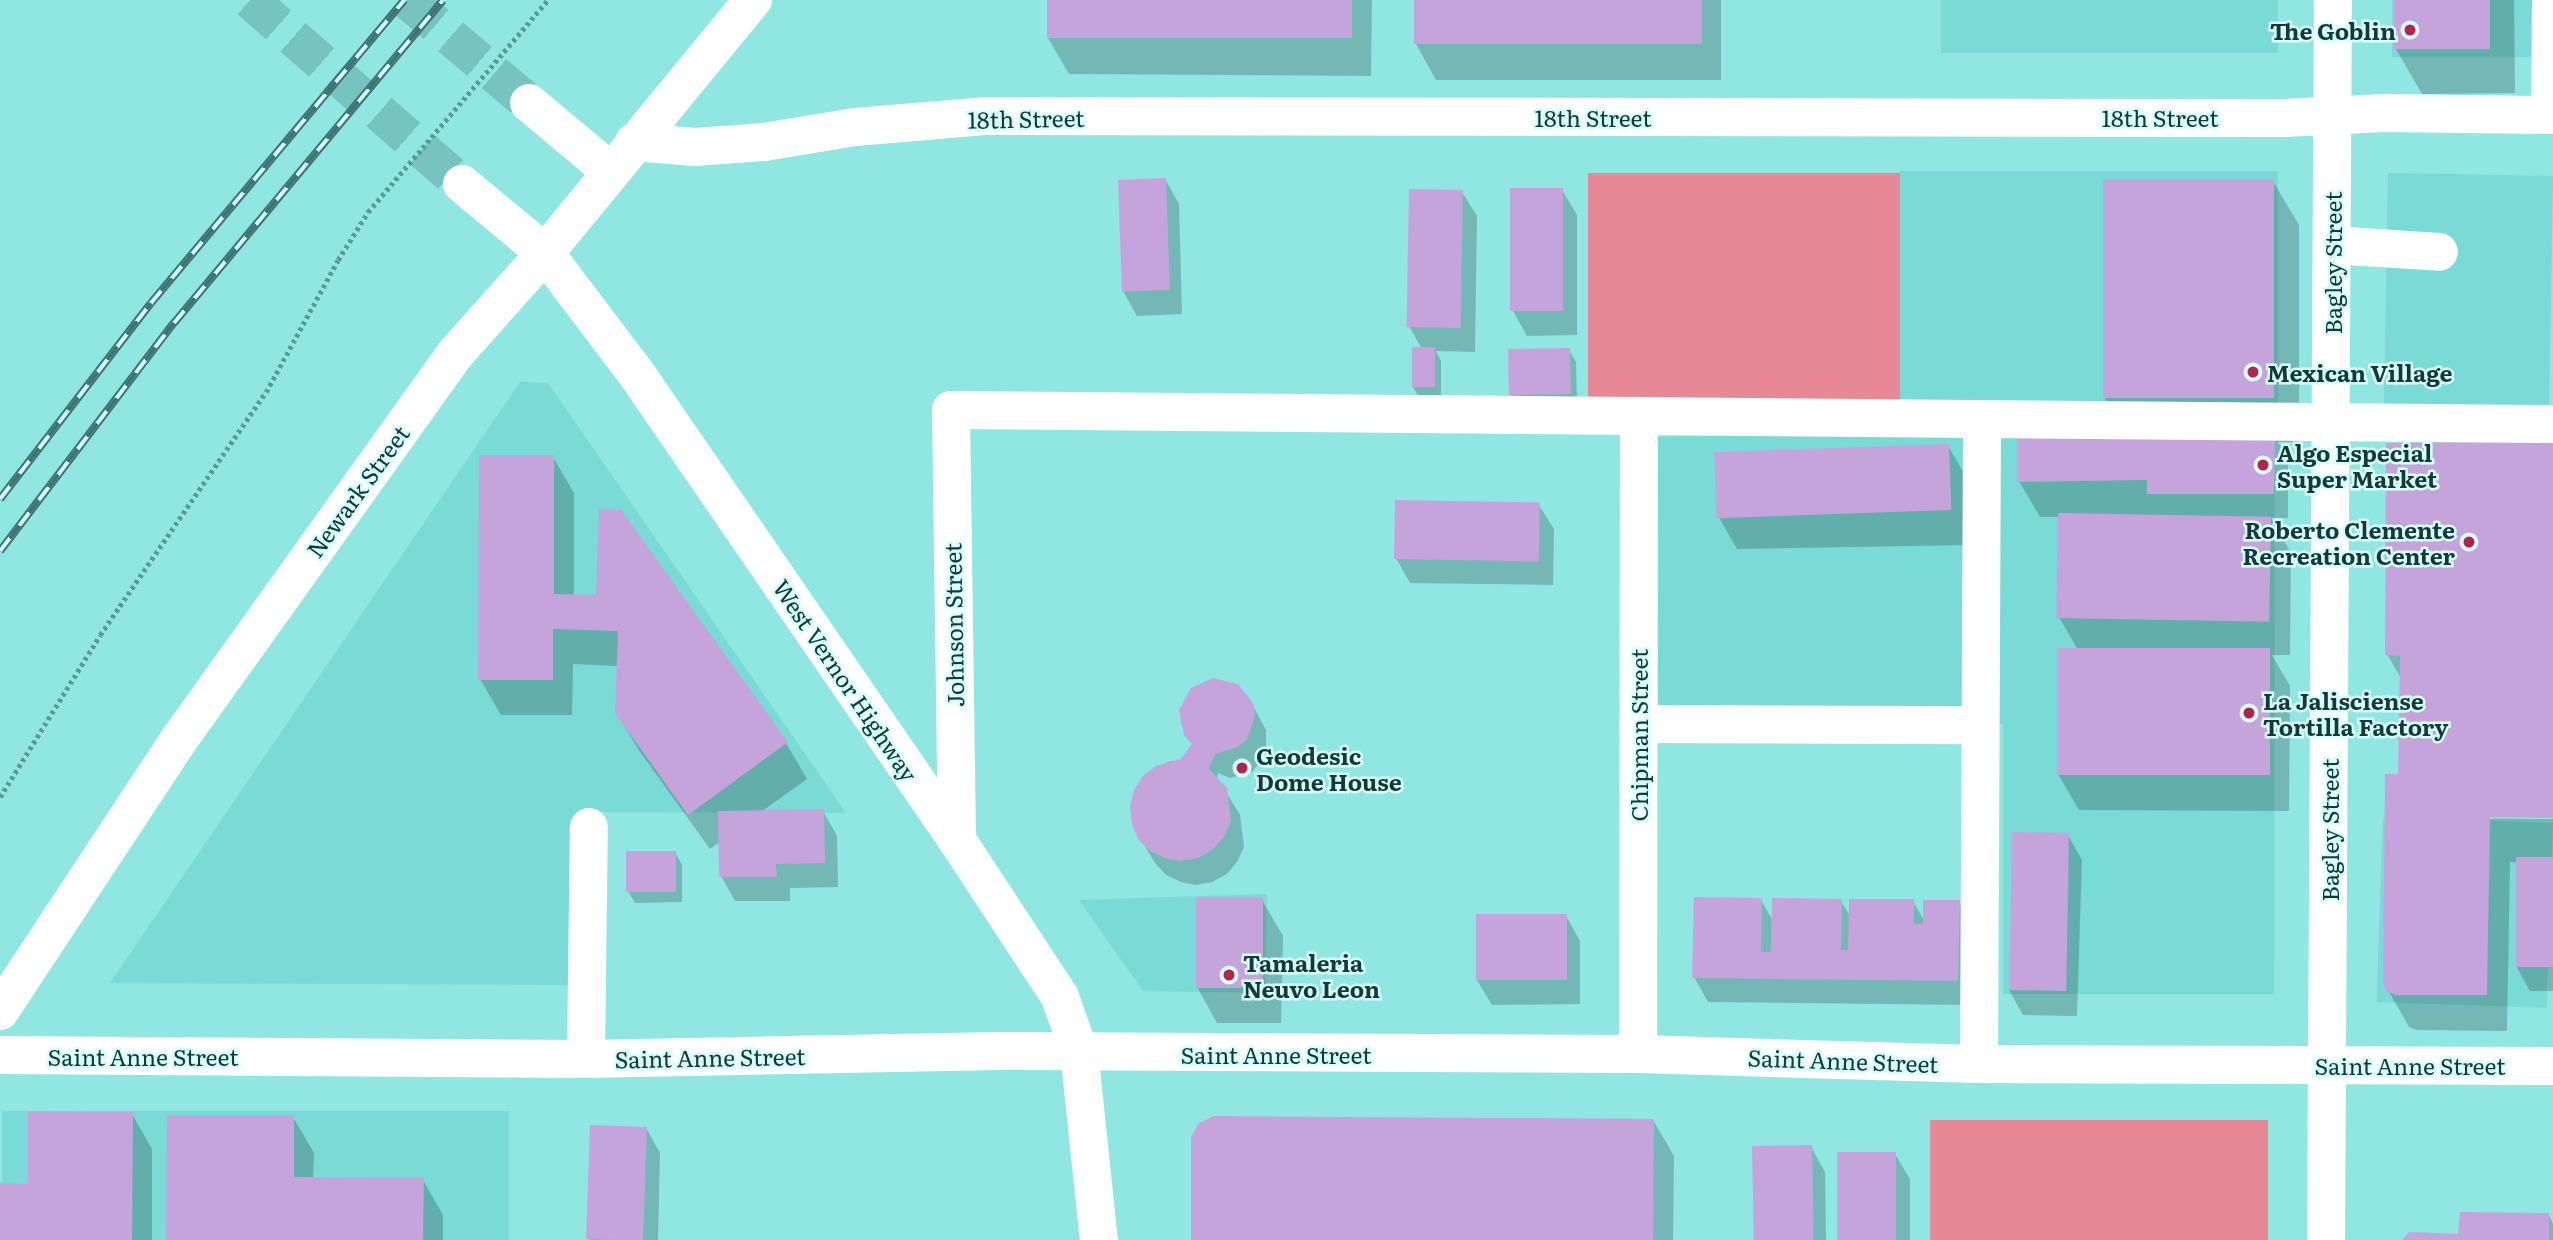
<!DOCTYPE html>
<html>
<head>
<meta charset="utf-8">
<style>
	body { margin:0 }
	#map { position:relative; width:2553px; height:1240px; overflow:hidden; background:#90e6e1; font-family:Literata,serif }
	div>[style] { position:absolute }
	.built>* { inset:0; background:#7adad5; transform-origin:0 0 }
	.green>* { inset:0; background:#e78896; transform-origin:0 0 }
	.shadow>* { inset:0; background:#0003 }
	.building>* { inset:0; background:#c4a4db; transform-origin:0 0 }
	.minor-tunnel>* { height:38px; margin-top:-19px; transform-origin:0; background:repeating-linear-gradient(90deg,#77c3bf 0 38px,transparent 0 57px) }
	.path>* { height:4.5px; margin-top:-2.25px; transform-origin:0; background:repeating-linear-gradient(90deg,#5a9a96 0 3.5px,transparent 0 7px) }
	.minor>* { height:38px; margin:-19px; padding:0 19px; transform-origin:19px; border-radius:19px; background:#fff }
	.rail>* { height:8px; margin-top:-4px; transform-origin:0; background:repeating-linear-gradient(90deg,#d6fffc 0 16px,#3e7471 0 32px); box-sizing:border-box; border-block:2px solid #3e7471 }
	.dots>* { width:19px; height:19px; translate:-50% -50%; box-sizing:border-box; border:4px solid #d6fffc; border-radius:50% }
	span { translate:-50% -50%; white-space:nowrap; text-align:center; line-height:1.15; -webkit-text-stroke:5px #d6fffc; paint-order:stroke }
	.poi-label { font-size:23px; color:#143937; font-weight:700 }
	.right { translate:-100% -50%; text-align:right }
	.left { translate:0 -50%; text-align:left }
	.street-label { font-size:23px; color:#143937 }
</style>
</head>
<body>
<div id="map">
	<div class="built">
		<i style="left:1941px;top:0;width:337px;height:53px"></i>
		<i style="left:2392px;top:0;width:161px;height:57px"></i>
		<i style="left:2278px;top:171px;width:238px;height:378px;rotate:90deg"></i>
		<i style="left:2388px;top:173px;width:165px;height:250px;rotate:1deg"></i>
		<i style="clip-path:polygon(520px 382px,548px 383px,846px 813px,576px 812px,575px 985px,110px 983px)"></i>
		<i style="clip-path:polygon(2004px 430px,2275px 430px,2274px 994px,2003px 994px,2003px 724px,1658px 724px,1657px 437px)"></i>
		<i style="left:2383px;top:817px;width:170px;height:185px;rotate:2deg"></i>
		<i style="clip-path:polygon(1267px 894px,1265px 993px,1143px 991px,1079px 900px)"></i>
		<i style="left:509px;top:1111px;width:129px;height:507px;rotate:90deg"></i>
	</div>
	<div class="green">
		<i style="left:1588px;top:173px;width:312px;height:229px"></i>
		<i style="left:1930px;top:1120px;width:338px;height:120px"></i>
	</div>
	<div class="shadow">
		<i style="clip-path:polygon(1048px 0,1372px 0,1371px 76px,1069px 74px,1048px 38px)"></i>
		<i style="clip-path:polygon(1416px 0,1721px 0,1721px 80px,1436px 80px,1416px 44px)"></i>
		<i style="clip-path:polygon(2396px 0,2514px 0,2515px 93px,2422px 94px,2396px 49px)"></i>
		<i style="clip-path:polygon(1165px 179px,1179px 204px,1182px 314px,1137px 316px,1123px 291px)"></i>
		<i style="clip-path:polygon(2273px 181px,2299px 225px,2299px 442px,2278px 442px,2288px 459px,2288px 518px,2271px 518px,2291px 553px,2290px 655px,2272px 655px,2290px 686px,2289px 811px,2079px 810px,2058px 774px,2078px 650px,2059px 617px,2060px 517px,2040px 517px,2019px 481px,2126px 435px,2104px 397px)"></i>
		<i style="clip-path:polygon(1562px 190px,1577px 215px,1577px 335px,1527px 336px,1513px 311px)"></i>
		<i style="clip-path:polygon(1462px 192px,1477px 216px,1475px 352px,1436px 351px,1441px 361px,1441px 399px,1420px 399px,1413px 387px,1422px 349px,1409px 326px)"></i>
		<i style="clip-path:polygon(1569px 350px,1576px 362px,1577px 405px,1517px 406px,1510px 394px)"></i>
		<i style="clip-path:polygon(2388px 445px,2553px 816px,2423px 815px,2423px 818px,2553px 819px,2553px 991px,2530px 991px,2516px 966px,2517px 862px,2510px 862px,2507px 1031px,2417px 1030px,2409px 1027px,2388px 990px,2400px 775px,2402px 680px,2387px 654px)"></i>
		<i style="clip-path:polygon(1948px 446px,1969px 482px,1970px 545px,1737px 549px,1717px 514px)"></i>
		<i style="clip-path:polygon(553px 457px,574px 493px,574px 596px,786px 743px,807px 779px,761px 812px,823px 811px,837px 836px,838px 887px,790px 888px,790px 901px,735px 901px,721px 876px,720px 842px,710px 849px,638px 749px,617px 713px,618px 666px,573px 664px,572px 715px,501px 715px,480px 679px)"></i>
		<i style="clip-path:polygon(1539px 505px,1554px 529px,1553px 585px,1410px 583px,1396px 558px)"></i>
		<i style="clip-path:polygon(1192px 689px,1252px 704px,1266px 730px,1266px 754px,1252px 772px,1230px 778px,1218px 773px,1217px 777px,1240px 815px,1244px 847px,1237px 862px,1227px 874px,1212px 882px,1196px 885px,1181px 882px,1166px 875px,1155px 863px,1140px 838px,1156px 767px,1171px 761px,1185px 762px,1194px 745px,1181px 723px,1181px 710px)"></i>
		<i style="clip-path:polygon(2068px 835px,2082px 860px,2077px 1016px,2023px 1015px,2009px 990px)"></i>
		<i style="clip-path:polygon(675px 852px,682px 865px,682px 902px,635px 903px,628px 891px)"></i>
		<i style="clip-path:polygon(1262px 900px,1283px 936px,1281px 1023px,1217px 1023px,1197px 987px)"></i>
		<i style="clip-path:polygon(1761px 900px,1773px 921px,1841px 901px,1851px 918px,1913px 901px,1925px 922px,1959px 902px,1973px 927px,1971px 1005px,1708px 1002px,1694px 977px)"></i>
		<i style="clip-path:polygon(1566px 916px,1580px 941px,1580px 1004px,1492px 1005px,1477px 980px)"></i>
		<i style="clip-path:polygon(132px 1114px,152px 1149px,152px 1240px,0 1240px,0 1185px,30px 1185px)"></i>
		<i style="clip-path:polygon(293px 1117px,314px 1153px,313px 1179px,423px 1180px,443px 1215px,443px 1240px,167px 1240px)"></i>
		<i style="clip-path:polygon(1653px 1120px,1674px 1156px,1673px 1240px,1194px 1240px)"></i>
		<i style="clip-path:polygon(646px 1128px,660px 1153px,658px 1240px,590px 1240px)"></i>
		<i style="clip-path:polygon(1811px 1147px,1825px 1172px,1826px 1240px,1756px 1240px)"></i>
		<i style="clip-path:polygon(1895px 1154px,1910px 1179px,1910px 1240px,1840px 1240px)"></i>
		<i style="clip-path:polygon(2548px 1214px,2553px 1224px,2553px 1240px,2404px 1240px,2460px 1235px)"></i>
	</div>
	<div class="building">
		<i style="left:1047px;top:0;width:305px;height:38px"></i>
		<i style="left:1414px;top:0;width:288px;height:44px"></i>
		<i style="left:2394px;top:0;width:96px;height:49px"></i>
		<i style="left:1166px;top:178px;width:112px;height:48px;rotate:88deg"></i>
		<i style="left:2103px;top:179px;width:171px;height:219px"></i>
		<i style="left:1563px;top:188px;width:123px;height:53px;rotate:90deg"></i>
		<i style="left:1409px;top:189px;width:54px;height:138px;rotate:1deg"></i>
		<i style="left:1412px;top:347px;width:23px;height:40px"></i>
		<i style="left:1570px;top:348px;width:46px;height:62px;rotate:89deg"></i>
		<i style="clip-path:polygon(2275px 433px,2274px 494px,2147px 494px,2147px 480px,2017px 482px,2017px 435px)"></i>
		<i style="clip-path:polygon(2553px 441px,2553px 818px,2490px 817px,2487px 995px,2395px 995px,2386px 991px,2383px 983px,2385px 774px,2398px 774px,2400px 656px,2385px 655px,2386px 443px)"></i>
		<i style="left:1949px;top:444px;width:66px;height:235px;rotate:88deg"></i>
		<i style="clip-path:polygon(479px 455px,554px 455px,554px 594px,596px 595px,599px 509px,621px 510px,788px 742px,688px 815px,615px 713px,618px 631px,553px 629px,553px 680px,478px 680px)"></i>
		<i style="left:1395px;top:500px;width:145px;height:59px;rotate:1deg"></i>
		<i style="left:2058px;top:513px;width:213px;height:105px;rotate:1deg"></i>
		<i style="left:2057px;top:648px;width:213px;height:127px"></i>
		<i style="clip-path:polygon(1213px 678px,1238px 684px,1253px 703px,1255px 716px,1247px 739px,1238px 747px,1215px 754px,1209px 769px,1227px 788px,1231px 821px,1224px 837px,1213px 849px,1198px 858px,1181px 861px,1165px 858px,1150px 851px,1138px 839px,1132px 824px,1130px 806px,1134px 790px,1143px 776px,1156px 766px,1181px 759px,1192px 744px,1184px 735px,1179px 710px,1191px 688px)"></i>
		<i style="clip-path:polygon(824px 809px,825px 863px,776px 864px,777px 877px,719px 877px,718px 811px)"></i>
		<i style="left:2012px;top:832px;width:57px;height:158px;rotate:1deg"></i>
		<i style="left:626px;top:851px;width:50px;height:41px"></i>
		<i style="left:2516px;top:857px;width:37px;height:110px"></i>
		<i style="clip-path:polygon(1694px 897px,1762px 898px,1761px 952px,1771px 952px,1772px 898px,1842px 899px,1841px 950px,1848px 950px,1849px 899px,1914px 899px,1914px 924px,1923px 924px,1923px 900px,1960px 900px,1958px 981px,1692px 978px)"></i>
		<i style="left:1196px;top:898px;width:67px;height:90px"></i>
		<i style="left:1476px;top:914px;width:91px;height:66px"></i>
		<i style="clip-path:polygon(28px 1111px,133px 1112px,132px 1240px,0 1240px,0 1183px,28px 1184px)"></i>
		<i style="clip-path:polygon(167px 1115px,294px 1115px,294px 1177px,424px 1178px,423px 1240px,166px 1240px)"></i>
		<i style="clip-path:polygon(1214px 1116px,1654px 1119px,1653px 1240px,1191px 1240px,1191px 1137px,1199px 1123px)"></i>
		<i style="left:590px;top:1125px;width:57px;height:114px;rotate:2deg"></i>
		<i style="left:1812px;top:1145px;width:95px;height:60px;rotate:89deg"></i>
		<i style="left:1837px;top:1152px;width:59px;height:88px"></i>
		<i style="clip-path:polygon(2460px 1212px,2549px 1213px,2549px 1240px,2402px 1240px,2409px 1232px,2458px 1234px)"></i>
	</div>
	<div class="minor-tunnel">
		<i style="left:250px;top:0;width:281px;rotate:41deg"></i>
		<i style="left:407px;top:0;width:160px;rotate:40.2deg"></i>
	</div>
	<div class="path">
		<i style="left:0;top:797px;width:190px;rotate:-58.3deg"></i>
		<i style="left:100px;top:635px;width:294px;rotate:-55.7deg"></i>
		<i style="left:266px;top:392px;width:150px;rotate:-61.4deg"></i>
		<i style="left:338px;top:260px;width:57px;rotate:-58deg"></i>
		<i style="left:368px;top:212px;width:278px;rotate:-49.7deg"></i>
	</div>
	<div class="minor">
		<i style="left:529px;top:103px;width:106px;rotate:40deg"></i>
		<i style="left:2550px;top:115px;width:115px;rotate:-89.5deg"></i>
		<i style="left:634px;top:142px;width:61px;rotate:4.7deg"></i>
		<i style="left:695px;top:147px;width:69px;rotate:-4.1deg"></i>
		<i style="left:764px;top:142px;width:92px;rotate:-9.4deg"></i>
		<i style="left:855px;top:127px;width:130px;rotate:-4.8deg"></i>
		<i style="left:985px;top:116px;width:1298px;rotate:0.09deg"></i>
		<i style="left:2283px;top:118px;width:101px;rotate:-2.8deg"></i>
		<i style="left:2384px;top:113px;width:169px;rotate:0.7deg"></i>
		<i style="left:462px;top:184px;width:108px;rotate:39.7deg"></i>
		<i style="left:545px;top:253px;width:154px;rotate:52.9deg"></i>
		<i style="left:638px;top:376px;width:563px;rotate:55.49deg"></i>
		<i style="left:957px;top:840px;width:188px;rotate:56.7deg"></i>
		<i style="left:1060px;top:997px;width:57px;rotate:70.6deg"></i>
		<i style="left:1079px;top:1051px;width:190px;rotate:84deg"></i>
		<i style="left:2332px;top:245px;width:107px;rotate:3.7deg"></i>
		<i style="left:1638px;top:724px;width:342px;rotate:0.2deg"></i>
		<i style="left:957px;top:840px;width:430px;rotate:-90.8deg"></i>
		<i style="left:951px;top:410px;width:1602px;rotate:0.5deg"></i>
		<i style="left:0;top:1011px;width:323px;rotate:-56.6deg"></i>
		<i style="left:178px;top:741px;width:477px;rotate:-54.4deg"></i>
		<i style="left:456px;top:353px;width:134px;rotate:-48.3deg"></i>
		<i style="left:545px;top:253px;width:328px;rotate:-50.6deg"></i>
		<i style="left:1638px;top:1054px;width:638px;rotate:-89.91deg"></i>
		<i style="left:0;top:1055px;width:586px;rotate:0.39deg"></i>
		<i style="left:586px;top:1059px;width:414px;rotate:-1.1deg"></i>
		<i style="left:1000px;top:1051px;width:638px;rotate:0.27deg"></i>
		<i style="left:1638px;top:1054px;width:341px;rotate:1.7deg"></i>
		<i style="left:1979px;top:1064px;width:574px;rotate:0.2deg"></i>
		<i style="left:586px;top:1059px;width:232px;rotate:-89.3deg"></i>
		<i style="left:1979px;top:1064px;width:645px;rotate:-89.73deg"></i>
		<i style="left:2326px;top:1240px;width:1240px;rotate:-89.68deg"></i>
	</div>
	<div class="rail">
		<i style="left:0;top:499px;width:247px;rotate:-52.4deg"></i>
		<i style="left:151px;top:303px;width:395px;rotate:-50.1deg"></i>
		<i style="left:0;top:551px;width:287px;rotate:-52.7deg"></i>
		<i style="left:174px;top:323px;width:420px;rotate:-50.2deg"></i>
	</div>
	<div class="dots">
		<i style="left:2410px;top:30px;background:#b4234c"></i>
		<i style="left:2253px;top:372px;background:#b4234c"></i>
		<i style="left:2263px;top:465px;background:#b4234c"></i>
		<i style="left:2469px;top:542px;background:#b4234c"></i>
		<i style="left:2249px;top:713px;background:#b4234c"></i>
		<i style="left:1242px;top:768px;background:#b4234c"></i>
		<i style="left:1229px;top:975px;background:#b4234c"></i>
	</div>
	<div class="poi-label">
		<span class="right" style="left:2396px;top:30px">The Goblin</span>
		<span class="left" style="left:2267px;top:372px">Mexican Village</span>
		<span class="left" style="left:2277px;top:465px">Algo Especial<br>Super Market</span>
		<span class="right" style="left:2455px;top:542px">Roberto Clemente<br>Recreation Center</span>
		<span class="left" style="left:2263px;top:713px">La Jalisciense<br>Tortilla Factory</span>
		<span class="left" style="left:1256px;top:768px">Geodesic<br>Dome House</span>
		<span class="left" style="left:1243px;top:975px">Tamaleria<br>Neuvo Leon</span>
	</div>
	<div class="street-label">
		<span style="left:1593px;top:117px">18th Street</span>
		<span style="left:2160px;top:117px">18th Street</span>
		<span style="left:1026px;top:118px;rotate:-1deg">18th Street</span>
		<span style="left:2332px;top:263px;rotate:-90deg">Bagley Street</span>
		<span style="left:357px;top:491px;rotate:-54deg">Newark Street</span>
		<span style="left:953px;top:625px;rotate:-91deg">Johnson Street</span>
		<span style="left:846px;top:680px;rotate:56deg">West Vernor Highway</span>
		<span style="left:1638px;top:735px;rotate:-90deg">Chipman Street</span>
		<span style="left:2329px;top:830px;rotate:-90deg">Bagley Street</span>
		<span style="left:1276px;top:1054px">Saint Anne Street</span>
		<span style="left:143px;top:1056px">Saint Anne Street</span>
		<span style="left:710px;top:1057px;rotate:-1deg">Saint Anne Street</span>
		<span style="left:1843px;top:1060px;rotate:2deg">Saint Anne Street</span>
		<span style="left:2410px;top:1065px">Saint Anne Street</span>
	</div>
</div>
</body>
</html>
